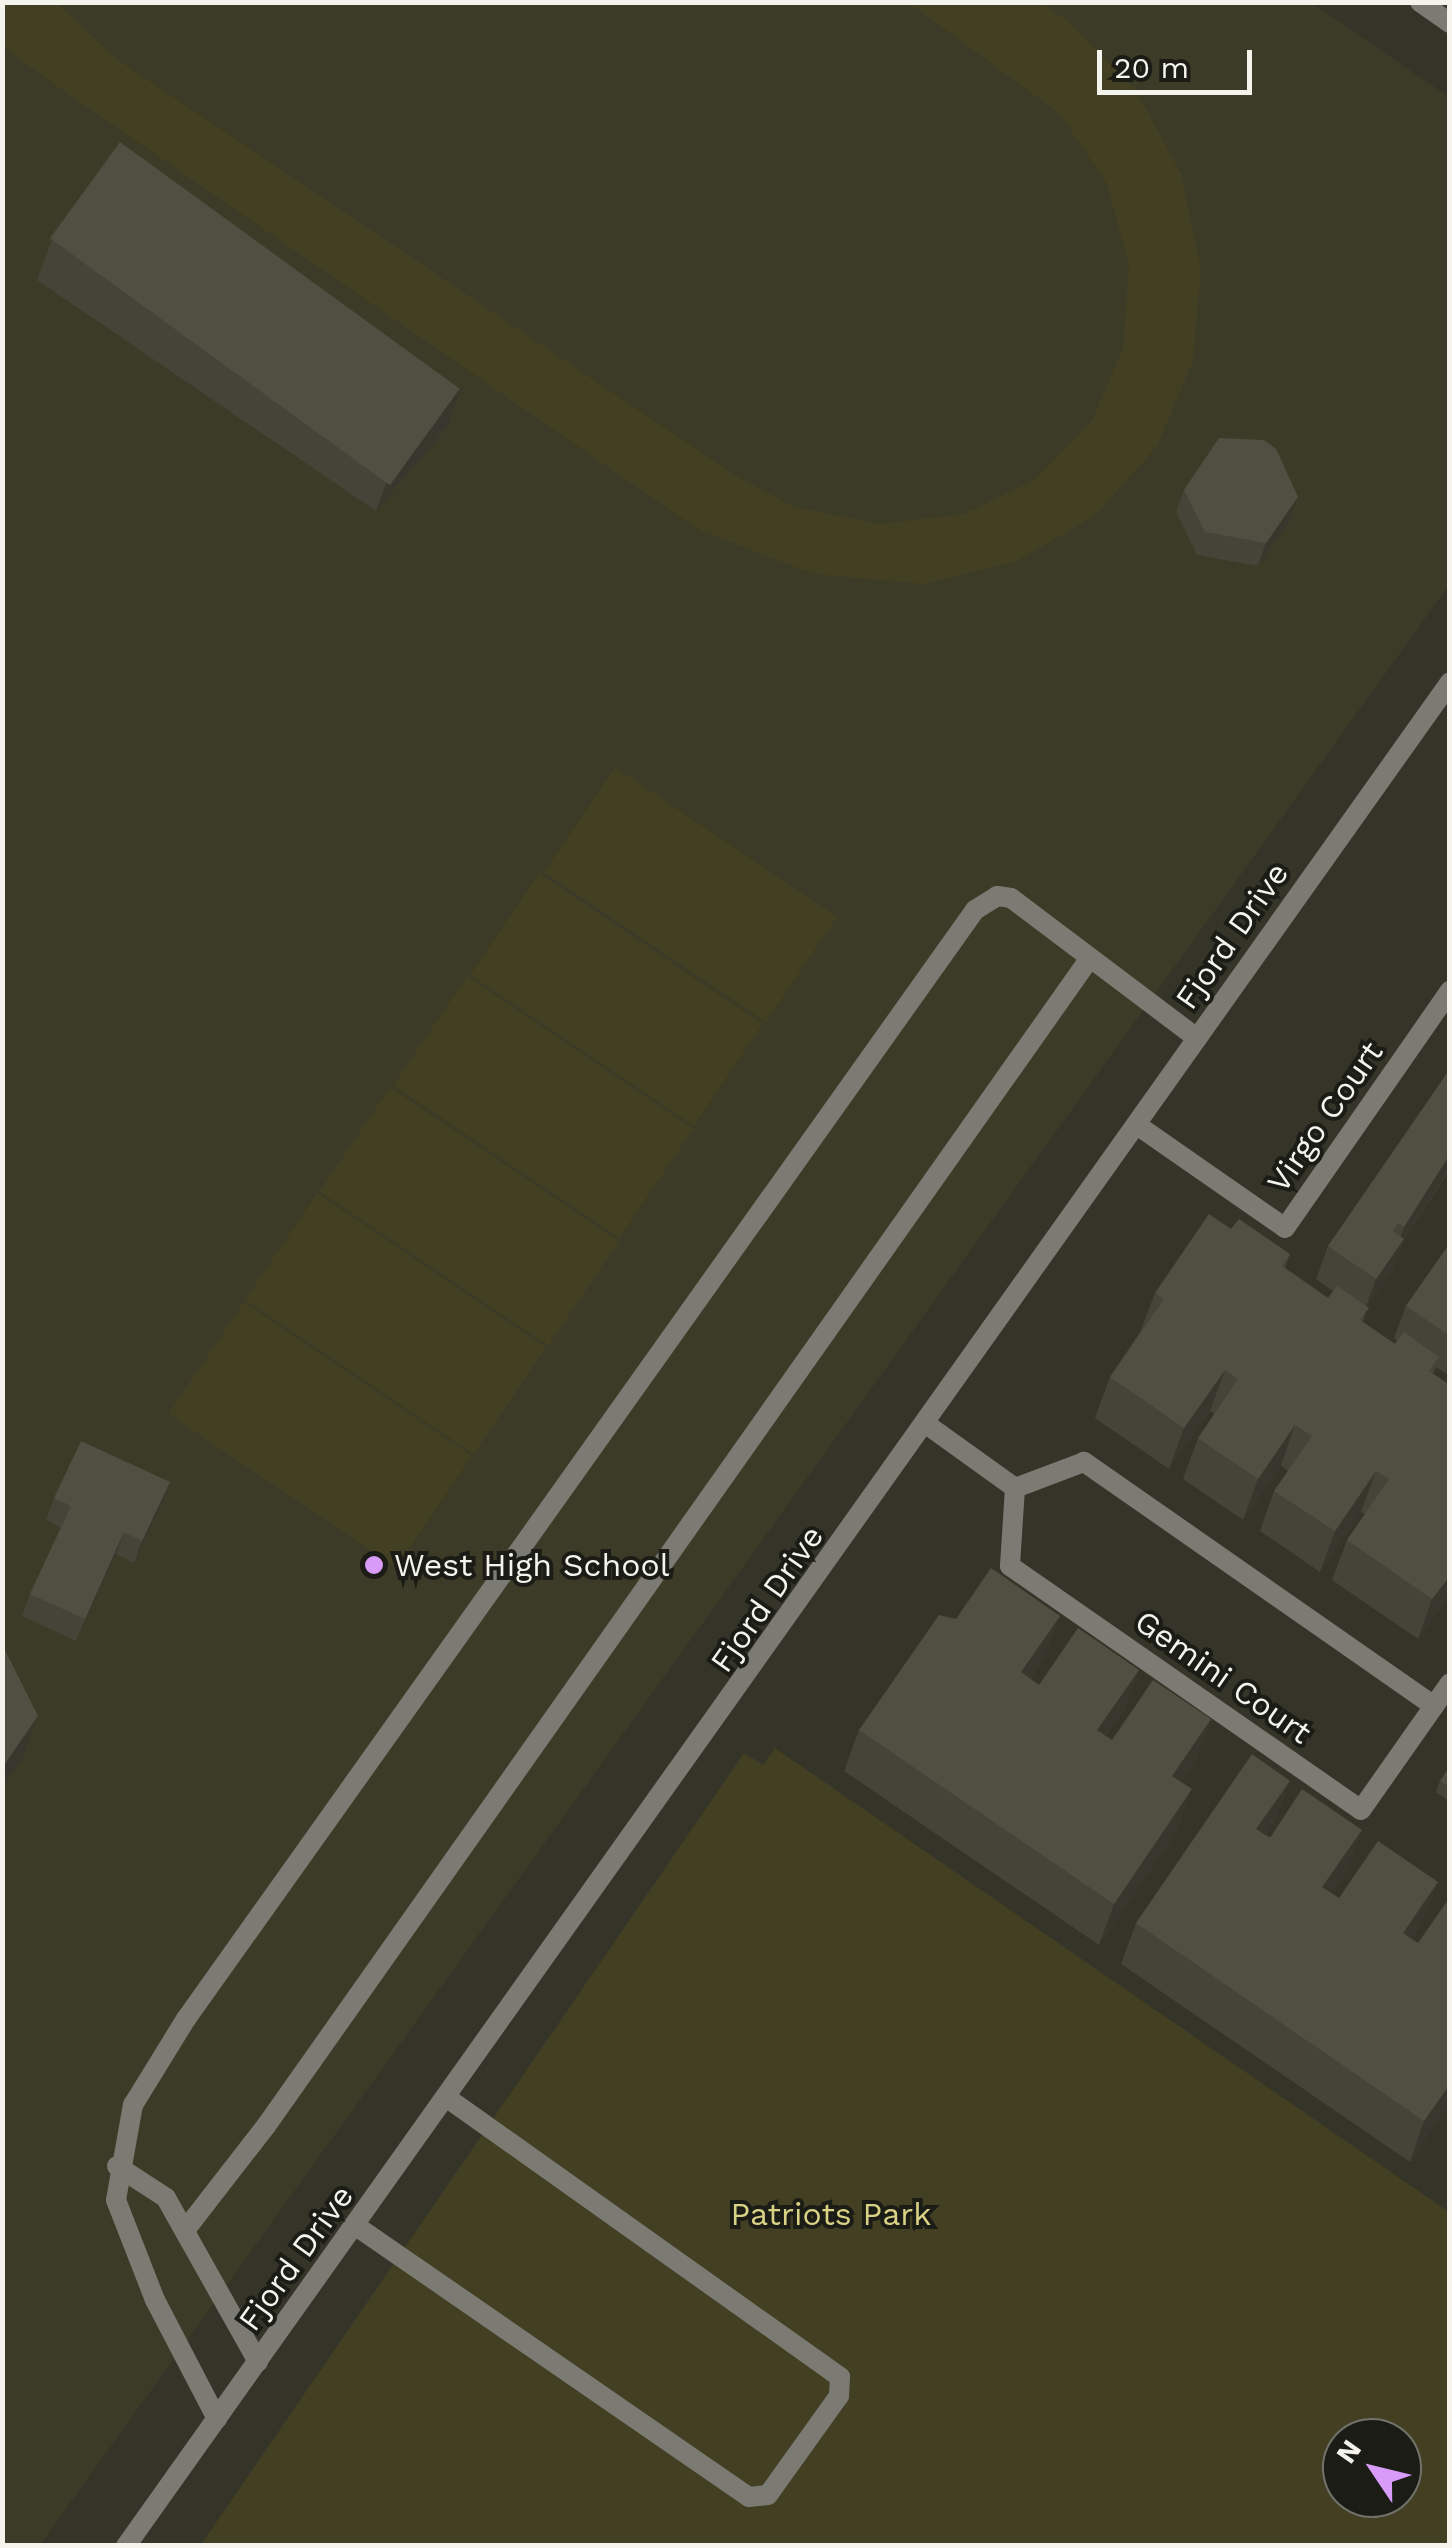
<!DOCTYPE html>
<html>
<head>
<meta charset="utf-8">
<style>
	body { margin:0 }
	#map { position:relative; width:1452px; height:2548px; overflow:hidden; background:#353428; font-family:"Work Sans",sans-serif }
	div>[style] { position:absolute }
	.built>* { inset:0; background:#3c3b27 }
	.green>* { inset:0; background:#423f23; transform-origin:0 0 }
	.service>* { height:20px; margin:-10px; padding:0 10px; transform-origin:10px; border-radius:10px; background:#7b7b74 }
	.minor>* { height:20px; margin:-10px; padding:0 10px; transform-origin:10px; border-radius:10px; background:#7b7b74 }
	.wall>* { inset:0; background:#454439 }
	.shaded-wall>* { inset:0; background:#38372e }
	.building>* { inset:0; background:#504f42; transform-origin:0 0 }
	.dots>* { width:28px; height:28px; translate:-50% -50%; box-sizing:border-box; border:5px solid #1c1c16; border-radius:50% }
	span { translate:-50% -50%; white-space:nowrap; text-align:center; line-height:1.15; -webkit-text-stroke:8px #1c1c16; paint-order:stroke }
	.street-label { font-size:32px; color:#f4f4ec }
	.poi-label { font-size:32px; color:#f4f4ec }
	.left { translate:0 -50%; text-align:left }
	.park-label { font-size:32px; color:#d9d184 }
	.frame { position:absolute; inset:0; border:5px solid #f4f4ec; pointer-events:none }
	.north { position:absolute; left:1322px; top:2418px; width:100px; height:100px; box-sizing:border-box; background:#1c1c16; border:2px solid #72726c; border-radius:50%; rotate:305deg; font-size:28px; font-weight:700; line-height:40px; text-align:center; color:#f4f4ec }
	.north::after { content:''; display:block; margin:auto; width:35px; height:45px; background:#d89bf8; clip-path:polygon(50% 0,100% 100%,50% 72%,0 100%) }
	.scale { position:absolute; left:1097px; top:50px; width:155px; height:45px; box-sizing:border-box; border:5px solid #f4f4ec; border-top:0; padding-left:12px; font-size:30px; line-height:35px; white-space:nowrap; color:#f4f4ec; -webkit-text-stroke:8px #1c1c16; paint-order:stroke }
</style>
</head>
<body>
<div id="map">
	<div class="built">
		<i style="clip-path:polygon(3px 3px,1312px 3px,1449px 97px,1449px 585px,40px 2545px,3px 2546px)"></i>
	</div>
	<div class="green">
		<i style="clip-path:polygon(3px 2px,57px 3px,118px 60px,738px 477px,795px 507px,880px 524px,963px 514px,1034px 480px,1091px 422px,1123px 348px,1129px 266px,1107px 184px,1059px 113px,909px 3px,1041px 3px,1068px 21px,1137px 92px,1181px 174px,1201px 268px,1193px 361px,1157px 446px,1096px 515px,1015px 562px,923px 584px,814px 574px,699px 530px,61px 89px,3px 47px)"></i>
		<i style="left:615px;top:767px;width:268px;height:127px;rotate:34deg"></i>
		<i style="left:539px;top:873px;width:270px;height:123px;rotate:34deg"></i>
		<i style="left:467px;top:976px;width:273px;height:132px;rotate:34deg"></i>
		<i style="left:390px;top:1087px;width:276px;height:126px;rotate:34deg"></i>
		<i style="left:317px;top:1193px;width:276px;height:129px;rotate:34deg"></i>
		<i style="left:244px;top:1302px;width:275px;height:135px;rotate:34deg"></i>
		<i style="clip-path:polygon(evenodd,775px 1748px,1449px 2212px,1449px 2545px,200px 2546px,744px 1753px,763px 1765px,775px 1748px,1342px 2438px,1402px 2438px,1402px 2498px,1342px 2498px,1342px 2438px)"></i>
	</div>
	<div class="service">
		<i style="left:117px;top:2166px;width:59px;rotate:33.1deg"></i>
		<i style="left:166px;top:2198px;width:188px;rotate:60.7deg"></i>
		<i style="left:356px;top:2226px;width:477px;rotate:34.6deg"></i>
		<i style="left:749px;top:2497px;width:19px;rotate:-6deg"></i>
		<i style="left:768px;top:2495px;width:122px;rotate:-54.4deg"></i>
		<i style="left:839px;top:2396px;width:19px;rotate:-87deg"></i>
		<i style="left:840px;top:2377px;width:482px;rotate:-144.6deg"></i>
		<i style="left:186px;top:2229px;width:130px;rotate:-52.2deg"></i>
		<i style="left:266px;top:2126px;width:1429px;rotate:-54.8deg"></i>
		<i style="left:217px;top:2419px;width:134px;rotate:-117.5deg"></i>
		<i style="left:155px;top:2300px;width:107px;rotate:-111.3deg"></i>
		<i style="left:116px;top:2200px;width:97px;rotate:-79.9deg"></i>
		<i style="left:133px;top:2105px;width:101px;rotate:-58.4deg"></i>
		<i style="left:186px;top:2019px;width:1361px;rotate:-54.57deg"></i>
		<i style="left:975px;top:910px;width:26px;rotate:-32deg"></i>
		<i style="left:997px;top:896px;width:14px;rotate:8deg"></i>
		<i style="left:1011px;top:898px;width:233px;rotate:37deg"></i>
	</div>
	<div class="minor">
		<i style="left:1420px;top:2px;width:37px;rotate:35deg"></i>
		<i style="left:1137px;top:1125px;width:180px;rotate:34.8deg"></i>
		<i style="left:1285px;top:1228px;width:289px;rotate:-55.2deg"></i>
		<i style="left:926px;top:1424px;width:110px;rotate:35.7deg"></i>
		<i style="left:1434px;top:1706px;width:427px;rotate:-145.1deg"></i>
		<i style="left:1084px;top:1462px;width:74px;rotate:159.4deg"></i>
		<i style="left:1015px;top:1488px;width:78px;rotate:93.7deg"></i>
		<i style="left:1010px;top:1566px;width:427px;rotate:34.8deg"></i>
		<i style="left:1361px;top:1810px;width:127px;rotate:-54.9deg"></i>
		<i style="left:1434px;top:1706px;width:28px;rotate:-55deg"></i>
		<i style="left:126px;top:2546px;width:2286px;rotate:-54.61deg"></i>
	</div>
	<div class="wall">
		<i style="clip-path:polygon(52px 240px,447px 427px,376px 511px,37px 280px)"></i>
		<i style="clip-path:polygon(1184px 490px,1290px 520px,1258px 566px,1197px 555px,1176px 512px)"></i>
		<i style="clip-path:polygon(1450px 1069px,1450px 1169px,1403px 1242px,1392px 1271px,1367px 1307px,1363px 1322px,1395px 1344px,1397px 1341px,1394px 1338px,1406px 1306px,1450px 1243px,1450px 1376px,1436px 1367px,1433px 1374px,1450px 1385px,1450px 1596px,1418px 1639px,1332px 1580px,1347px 1540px,1365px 1514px,1361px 1512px,1320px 1572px,1260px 1531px,1274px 1491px,1288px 1471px,1281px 1465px,1243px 1520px,1183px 1479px,1198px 1438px,1215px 1414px,1210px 1411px,1169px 1469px,1095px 1418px,1110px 1377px,1140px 1332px,1155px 1293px,1231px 1229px,1290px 1254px,1285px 1268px,1328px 1298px,1333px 1291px,1316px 1279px,1328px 1246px)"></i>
		<i style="clip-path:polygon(170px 1482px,162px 1504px,134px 1563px,116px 1554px,76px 1641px,22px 1616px,30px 1594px,61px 1528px,46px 1520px,54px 1498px)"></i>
		<i style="clip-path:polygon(1060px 1616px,1045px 1656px,1030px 1679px,1039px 1685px,1139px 1670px,1124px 1710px,1106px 1736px,1112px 1740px,1211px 1719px,1196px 1760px,1181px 1782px,1178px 1830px,1099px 1945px,844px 1771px,859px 1730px,956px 1619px)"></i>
		<i style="clip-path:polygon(1450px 1766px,1450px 1802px,1436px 1792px,1440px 1781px)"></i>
		<i style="clip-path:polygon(1275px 1822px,1266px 1835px,1347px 1871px,1331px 1893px,1339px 1898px,1423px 1922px,1412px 1938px,1450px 2103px,1410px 2162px,1121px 1964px,1136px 1923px)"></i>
	</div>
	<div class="shaded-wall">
		<i style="clip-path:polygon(462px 386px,447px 427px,376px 511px,391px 471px)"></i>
		<i style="clip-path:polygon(1298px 497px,1290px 520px,1258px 566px,1266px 543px)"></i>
		<i style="clip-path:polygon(1450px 1154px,1449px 1169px,1403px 1242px,1392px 1271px,1364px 1312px,1376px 1279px,1395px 1252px,1404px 1227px)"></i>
		<i style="clip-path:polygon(1225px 1370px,1210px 1411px,1169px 1469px,1184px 1428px)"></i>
		<i style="clip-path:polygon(1295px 1425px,1281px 1465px,1243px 1520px,1258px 1479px)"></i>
		<i style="clip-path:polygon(1376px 1471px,1361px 1512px,1320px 1572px,1335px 1531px)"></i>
		<i style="clip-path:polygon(170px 1482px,162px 1504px,134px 1563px,142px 1541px)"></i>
		<i style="clip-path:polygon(124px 1532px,116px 1554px,76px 1641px,85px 1619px)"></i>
		<i style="clip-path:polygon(1450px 1576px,1450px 1596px,1418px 1639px,1432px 1599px)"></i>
		<i style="clip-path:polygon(1060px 1616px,1045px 1656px,1007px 1713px,1021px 1672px)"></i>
		<i style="clip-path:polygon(1139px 1670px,1124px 1710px,1083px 1771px,1097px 1730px)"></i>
		<i style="clip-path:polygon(38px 1716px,23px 1757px,2px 1787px,2px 1768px)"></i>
		<i style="clip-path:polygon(1211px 1719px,1196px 1760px,1157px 1817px,1172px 1776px)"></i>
		<i style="clip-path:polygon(1290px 1781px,1275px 1822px,1242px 1870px,1256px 1829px)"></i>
		<i style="clip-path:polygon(1192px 1789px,1178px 1830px,1099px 1945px,1114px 1904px)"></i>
		<i style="clip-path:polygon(1362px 1830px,1347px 1871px,1307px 1928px,1322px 1887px)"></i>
		<i style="clip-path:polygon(1438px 1882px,1423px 1922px,1388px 1973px,1403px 1933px)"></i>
		<i style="clip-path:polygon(1450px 2084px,1450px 2103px,1410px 2162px,1424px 2121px)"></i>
	</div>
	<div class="building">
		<i style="left:120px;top:142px;width:420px;height:119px;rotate:36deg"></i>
		<i style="clip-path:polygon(1219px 438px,1264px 440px,1276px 449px,1298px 497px,1266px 543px,1205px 532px,1184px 490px)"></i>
		<i style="clip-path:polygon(1450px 1069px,1450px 1154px,1404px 1227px,1398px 1223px,1393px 1231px,1404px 1239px,1376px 1279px,1328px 1246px)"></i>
		<i style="clip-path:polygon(1209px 1214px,1231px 1229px,1239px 1219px,1290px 1254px,1282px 1266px,1328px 1298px,1337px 1286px,1369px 1308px,1360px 1320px,1395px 1344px,1404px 1332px,1439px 1357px,1429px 1371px,1450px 1385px,1450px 1576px,1432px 1599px,1347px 1540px,1389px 1479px,1376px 1471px,1335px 1531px,1274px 1491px,1312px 1436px,1295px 1425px,1258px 1479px,1198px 1438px,1238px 1379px,1225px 1370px,1184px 1428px,1110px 1377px,1164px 1299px,1155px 1293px)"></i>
		<i style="clip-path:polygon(1450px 1243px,1450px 1336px,1406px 1306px)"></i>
		<i style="clip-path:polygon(81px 1441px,170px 1482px,142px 1541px,124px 1532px,85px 1619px,30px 1594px,71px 1506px,54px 1498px)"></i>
		<i style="clip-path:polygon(991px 1568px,1060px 1616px,1021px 1672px,1039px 1685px,1078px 1628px,1139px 1670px,1097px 1730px,1112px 1740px,1153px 1680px,1211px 1719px,1172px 1776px,1192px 1789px,1114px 1904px,859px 1730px,939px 1615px,956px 1619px)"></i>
		<i style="clip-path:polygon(2px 1644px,38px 1716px,2px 1768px)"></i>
		<i style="clip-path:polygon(1252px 1754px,1290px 1781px,1256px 1829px,1270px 1838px,1302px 1789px,1362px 1830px,1322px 1887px,1339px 1898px,1378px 1841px,1438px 1882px,1403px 1933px,1418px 1943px,1450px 1897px,1450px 2084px,1424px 2121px,1136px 1923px)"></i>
		<i style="clip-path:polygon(1450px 1766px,1450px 1788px,1440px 1781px)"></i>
	</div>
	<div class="dots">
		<i style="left:374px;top:1565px;background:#d89bf8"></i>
	</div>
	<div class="street-label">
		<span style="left:1232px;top:936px;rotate:-55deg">Fjord Drive</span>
		<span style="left:1325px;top:1117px;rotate:-55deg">Virgo Court</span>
		<span style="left:767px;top:1599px;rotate:-55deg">Fjord Drive</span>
		<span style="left:1223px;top:1677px;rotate:35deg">Gemini Court</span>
		<span style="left:296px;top:2258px;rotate:-54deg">Fjord Drive</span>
	</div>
	<div class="poi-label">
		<span class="left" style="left:394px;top:1565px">West High School</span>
	</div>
	<div class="park-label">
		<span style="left:831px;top:2214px">Patriots Park</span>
	</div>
	<div class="frame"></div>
	<div class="north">N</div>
	<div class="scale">20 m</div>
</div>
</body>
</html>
